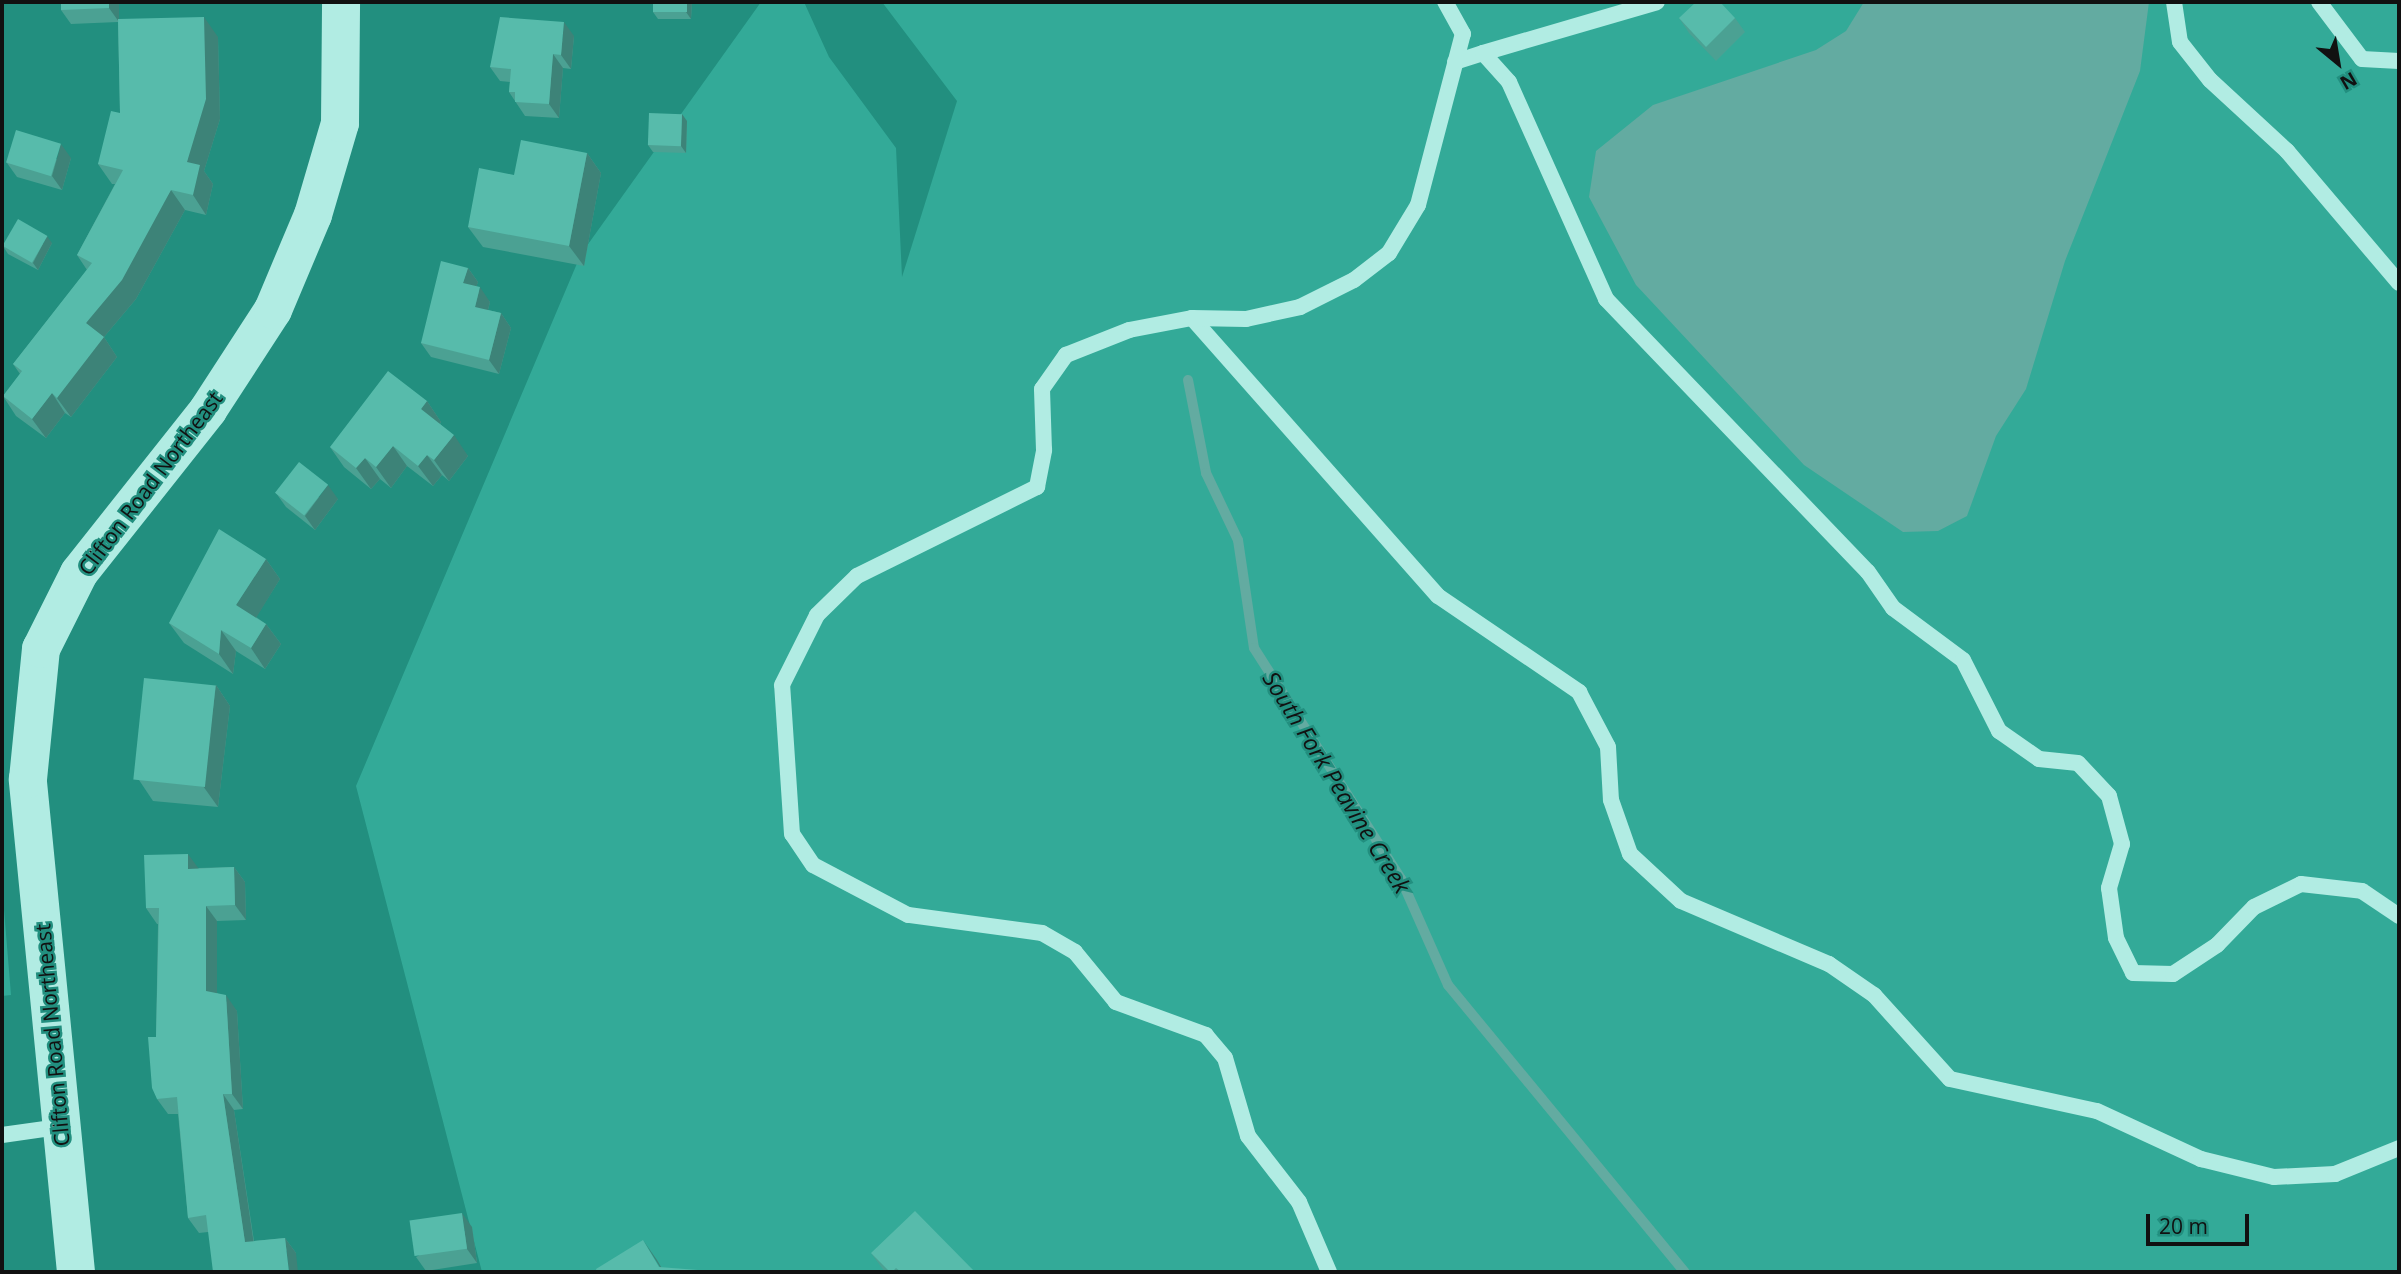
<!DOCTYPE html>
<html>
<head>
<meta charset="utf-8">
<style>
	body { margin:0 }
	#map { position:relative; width:2401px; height:1274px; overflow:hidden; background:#228f7f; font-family:"Open Sans",sans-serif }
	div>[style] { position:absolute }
	.green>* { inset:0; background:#33aa98 }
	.water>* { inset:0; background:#63aba1 }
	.stream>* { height:10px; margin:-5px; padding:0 5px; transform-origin:5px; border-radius:5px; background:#63aba1 }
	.service>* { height:16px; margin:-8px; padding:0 8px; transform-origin:8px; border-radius:8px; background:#b1ece3 }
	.tertiary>* { height:38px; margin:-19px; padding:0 19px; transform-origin:19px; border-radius:19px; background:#b1ece3 }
	.wall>* { inset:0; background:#4ba193 }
	.shaded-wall>* { inset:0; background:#3d8378 }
	.building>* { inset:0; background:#57bbab; transform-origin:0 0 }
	span { translate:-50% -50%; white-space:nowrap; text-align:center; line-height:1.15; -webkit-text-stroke:5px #228f7f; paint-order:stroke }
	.street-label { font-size:21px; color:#111 }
	.water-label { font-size:23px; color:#111; font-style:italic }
	.frame { position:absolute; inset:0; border:4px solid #111; pointer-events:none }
	.north { position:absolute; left:2303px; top:28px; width:70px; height:70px; -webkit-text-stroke:5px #228f7f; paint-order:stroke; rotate:150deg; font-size:19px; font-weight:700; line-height:28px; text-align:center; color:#111 }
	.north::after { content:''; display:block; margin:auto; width:24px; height:32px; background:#111; clip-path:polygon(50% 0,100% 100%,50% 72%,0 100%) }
	.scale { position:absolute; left:2146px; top:1214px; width:103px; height:32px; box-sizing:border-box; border:4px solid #111; border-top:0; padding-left:9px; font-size:21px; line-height:24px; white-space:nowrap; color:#111; -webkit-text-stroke:5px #228f7f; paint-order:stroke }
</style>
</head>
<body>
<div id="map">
	<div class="green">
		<i style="clip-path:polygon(761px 2px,804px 2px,829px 57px,896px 148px,902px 277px,957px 101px,882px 2px,2399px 2px,2399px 1272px,482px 1272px,356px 786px,581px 254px)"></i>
		<i style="clip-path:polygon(2px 885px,11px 995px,2px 996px)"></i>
	</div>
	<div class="water">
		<i style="clip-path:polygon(1864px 2px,2149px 2px,2140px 71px,2065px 261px,2026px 389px,1996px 436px,1967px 516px,1938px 531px,1903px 532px,1804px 465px,1636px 285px,1589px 197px,1596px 151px,1653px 105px,1816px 50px,1846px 31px)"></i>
	</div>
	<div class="stream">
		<i style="left:1188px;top:380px;width:95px;rotate:79deg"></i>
		<i style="left:1206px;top:473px;width:74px;rotate:64.5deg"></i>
		<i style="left:1238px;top:540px;width:109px;rotate:81.6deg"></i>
		<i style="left:1254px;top:648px;width:274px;rotate:57.5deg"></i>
		<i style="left:1401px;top:879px;width:116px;rotate:66.1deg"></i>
		<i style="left:1448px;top:985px;width:372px;rotate:50.5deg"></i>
	</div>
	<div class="service">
		<i style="left:2174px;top:2px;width:40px;rotate:81.5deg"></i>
		<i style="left:2180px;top:42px;width:48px;rotate:51.7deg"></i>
		<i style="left:2210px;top:80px;width:105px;rotate:42.7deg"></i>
		<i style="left:2287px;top:151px;width:173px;rotate:49.7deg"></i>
		<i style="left:2319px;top:2px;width:71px;rotate:53deg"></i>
		<i style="left:2362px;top:59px;width:37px;rotate:3deg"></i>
		<i style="left:1483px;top:53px;width:181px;rotate:-16.3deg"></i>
		<i style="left:1455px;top:62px;width:29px;rotate:-18deg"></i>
		<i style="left:1483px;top:53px;width:39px;rotate:48deg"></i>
		<i style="left:1509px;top:82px;width:238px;rotate:65.9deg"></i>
		<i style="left:1606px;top:299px;width:378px;rotate:46.2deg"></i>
		<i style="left:1868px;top:572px;width:44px;rotate:55.2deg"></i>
		<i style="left:1893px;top:608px;width:87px;rotate:36.6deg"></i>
		<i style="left:1963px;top:660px;width:80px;rotate:63.1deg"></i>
		<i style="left:1999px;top:731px;width:49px;rotate:35deg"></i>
		<i style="left:2039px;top:759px;width:39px;rotate:6deg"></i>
		<i style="left:2078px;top:763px;width:45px;rotate:46.8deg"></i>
		<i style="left:2109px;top:796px;width:50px;rotate:74.8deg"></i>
		<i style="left:2122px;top:844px;width:46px;rotate:106.5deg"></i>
		<i style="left:2109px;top:888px;width:50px;rotate:82deg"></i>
		<i style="left:2116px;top:938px;width:39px;rotate:64deg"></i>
		<i style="left:2133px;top:973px;width:40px;rotate:1.4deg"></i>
		<i style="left:2173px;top:974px;width:53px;rotate:-33.4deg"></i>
		<i style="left:2217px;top:945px;width:53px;rotate:-45.8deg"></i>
		<i style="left:2254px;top:907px;width:52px;rotate:-26.1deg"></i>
		<i style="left:2301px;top:884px;width:61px;rotate:6.5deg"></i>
		<i style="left:2362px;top:891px;width:45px;rotate:34deg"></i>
		<i style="left:1192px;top:318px;width:371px;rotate:48.5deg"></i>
		<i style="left:1438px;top:596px;width:171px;rotate:34.2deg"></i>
		<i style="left:1579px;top:692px;width:62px;rotate:62.2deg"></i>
		<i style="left:1608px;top:747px;width:53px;rotate:86.8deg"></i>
		<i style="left:1611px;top:800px;width:57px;rotate:70.6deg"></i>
		<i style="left:1630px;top:854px;width:69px;rotate:42.7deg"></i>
		<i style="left:1681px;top:901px;width:161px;rotate:23.1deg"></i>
		<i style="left:1829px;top:964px;width:55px;rotate:34.6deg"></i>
		<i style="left:1874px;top:995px;width:113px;rotate:47.9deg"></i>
		<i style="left:1950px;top:1079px;width:150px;rotate:12.3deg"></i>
		<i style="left:2097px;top:1111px;width:115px;rotate:24.8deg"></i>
		<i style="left:2201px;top:1159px;width:75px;rotate:13.9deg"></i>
		<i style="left:2274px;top:1177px;width:61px;rotate:-2.8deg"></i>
		<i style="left:2335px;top:1174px;width:69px;rotate:-22.1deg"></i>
		<i style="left:2px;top:1135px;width:58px;rotate:-8deg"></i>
		<i style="left:1329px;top:1272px;width:76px;rotate:-113.2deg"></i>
		<i style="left:1299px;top:1202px;width:83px;rotate:-127.7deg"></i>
		<i style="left:1248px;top:1136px;width:81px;rotate:-106.4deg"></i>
		<i style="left:1225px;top:1058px;width:30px;rotate:-130deg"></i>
		<i style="left:1206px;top:1035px;width:96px;rotate:-159.9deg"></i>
		<i style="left:1116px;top:1002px;width:65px;rotate:-129.4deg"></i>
		<i style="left:1075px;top:952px;width:38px;rotate:-150deg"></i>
		<i style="left:1042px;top:933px;width:135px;rotate:-172.3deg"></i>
		<i style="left:908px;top:915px;width:107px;rotate:-152.2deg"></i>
		<i style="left:813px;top:865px;width:37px;rotate:-124deg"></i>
		<i style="left:792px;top:834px;width:149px;rotate:-93.8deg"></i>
		<i style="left:782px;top:685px;width:78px;rotate:-63.4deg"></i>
		<i style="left:817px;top:615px;width:56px;rotate:-44.3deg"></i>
		<i style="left:857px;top:576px;width:201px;rotate:-26.3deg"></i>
		<i style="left:1037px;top:487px;width:38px;rotate:-79deg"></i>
		<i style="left:1044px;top:450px;width:61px;rotate:-91.9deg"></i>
		<i style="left:1042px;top:389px;width:42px;rotate:-54.8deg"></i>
		<i style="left:1066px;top:355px;width:68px;rotate:-21.6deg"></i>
		<i style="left:1129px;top:330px;width:64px;rotate:-10.8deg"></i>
		<i style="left:1192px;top:318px;width:54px;rotate:1.1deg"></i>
		<i style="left:1246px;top:319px;width:55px;rotate:-12.5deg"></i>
		<i style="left:1300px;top:307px;width:60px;rotate:-26.6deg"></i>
		<i style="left:1354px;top:280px;width:44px;rotate:-37.6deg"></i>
		<i style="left:1389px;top:253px;width:56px;rotate:-58.9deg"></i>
		<i style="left:1418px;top:205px;width:177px;rotate:-75.3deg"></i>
		<i style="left:1463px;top:34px;width:37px;rotate:-119deg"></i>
	</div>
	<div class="tertiary">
		<i style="left:76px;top:1272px;width:495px;rotate:-95.6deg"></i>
		<i style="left:28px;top:779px;width:131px;rotate:-84.3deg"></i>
		<i style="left:41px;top:649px;width:85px;rotate:-63.4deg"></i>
		<i style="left:79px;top:573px;width:208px;rotate:-51.6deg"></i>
		<i style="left:208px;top:410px;width:119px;rotate:-57deg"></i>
		<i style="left:273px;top:310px;width:103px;rotate:-67.2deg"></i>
		<i style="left:313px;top:215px;width:96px;rotate:-73.6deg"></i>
		<i style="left:340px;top:123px;width:121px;rotate:-89.5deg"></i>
	</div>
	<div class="wall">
		<i style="clip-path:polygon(61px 2px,119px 2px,119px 19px,218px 37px,220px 119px,204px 171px,213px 184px,206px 215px,185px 210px,136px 299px,104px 337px,117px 357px,71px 417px,65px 413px,46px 438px,16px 416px,3px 396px,20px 374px,13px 364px,87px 270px,77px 255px,115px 184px,112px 184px,98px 164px,120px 113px,118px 22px,71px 24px,61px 10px)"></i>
		<i style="clip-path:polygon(653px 2px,692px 2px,691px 19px,658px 19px,653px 12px)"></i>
		<i style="clip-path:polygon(1679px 18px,1735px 18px,1745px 32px,1716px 61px,1689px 33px)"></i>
		<i style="clip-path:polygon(574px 36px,571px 69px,563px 68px,559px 118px,525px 116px,509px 92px,510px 82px,500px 81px,490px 67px)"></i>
		<i style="clip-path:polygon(687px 121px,686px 153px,653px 152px,648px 145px)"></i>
		<i style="clip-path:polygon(587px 153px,601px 173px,584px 266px,483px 247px,468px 227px,514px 175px)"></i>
		<i style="clip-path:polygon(71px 158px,62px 190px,17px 177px,7px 163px)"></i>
		<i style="clip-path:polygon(52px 243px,38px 270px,8px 254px,3px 246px)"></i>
		<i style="clip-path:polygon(468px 268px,478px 282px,476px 287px,490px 302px,488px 310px,501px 313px,511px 328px,499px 374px,431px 357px,421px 343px)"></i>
		<i style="clip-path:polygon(427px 401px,441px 422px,440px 424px,468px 456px,449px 481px,442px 475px,433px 486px,407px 466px,391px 488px,380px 479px,371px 489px,344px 467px,330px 447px)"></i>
		<i style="clip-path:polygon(276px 493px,338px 499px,315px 530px,286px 507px)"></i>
		<i style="clip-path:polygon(266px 559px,280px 579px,256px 617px,266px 624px,281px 644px,265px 669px,236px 651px,233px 674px,184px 643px,169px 623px)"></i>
		<i style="clip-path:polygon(216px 685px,230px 706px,218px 807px,153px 801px,139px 780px)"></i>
		<i style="clip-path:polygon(234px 867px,245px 882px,246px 920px,217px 921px,217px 993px,237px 1011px,243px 1109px,234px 1110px,254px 1241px,285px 1238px,296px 1253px,208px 1232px,199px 1233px,188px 1218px,178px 1114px,168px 1114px,157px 1099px,156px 1037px,158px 924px,157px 924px,146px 908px,198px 868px)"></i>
		<i style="clip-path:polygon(472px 1227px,477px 1263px,426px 1271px,416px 1257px)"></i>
		<i style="clip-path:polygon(871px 1253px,975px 1272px,885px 1272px)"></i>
	</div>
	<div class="shaded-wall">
		<i style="clip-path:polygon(109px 2px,119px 2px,119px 22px,109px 8px)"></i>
		<i style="clip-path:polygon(687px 2px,692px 2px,691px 19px,686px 12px)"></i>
		<i style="clip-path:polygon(204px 17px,218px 37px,220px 119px,204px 171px,213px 184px,206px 215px,193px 195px,187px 162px)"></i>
		<i style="clip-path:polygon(564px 22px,574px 36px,571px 69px,561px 55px)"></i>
		<i style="clip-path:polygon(553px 54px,563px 68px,559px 118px,549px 104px)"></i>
		<i style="clip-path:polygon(682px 114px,687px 121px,686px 153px,681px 146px)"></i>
		<i style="clip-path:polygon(61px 144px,71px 158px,62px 190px,52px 176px)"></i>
		<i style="clip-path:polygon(587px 153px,601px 173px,584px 266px,569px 246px)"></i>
		<i style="clip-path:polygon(171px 190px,185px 210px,136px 299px,104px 337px,117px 357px,71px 417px,57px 398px,86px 323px)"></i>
		<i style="clip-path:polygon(47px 236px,52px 243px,38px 270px,33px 263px)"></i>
		<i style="clip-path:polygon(468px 268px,478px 282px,473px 297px,463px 283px)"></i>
		<i style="clip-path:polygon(480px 287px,490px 302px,485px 321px,475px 307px)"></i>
		<i style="clip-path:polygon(501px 313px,511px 328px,499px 374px,489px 360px)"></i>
		<i style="clip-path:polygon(52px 393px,65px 413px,46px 438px,32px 419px)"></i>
		<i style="clip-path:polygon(427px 401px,441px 422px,435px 430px,421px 409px)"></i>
		<i style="clip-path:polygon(454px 435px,468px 456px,449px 481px,434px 460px)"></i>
		<i style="clip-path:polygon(393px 446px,407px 466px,391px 488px,376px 467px)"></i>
		<i style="clip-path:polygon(427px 455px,442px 475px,433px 486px,418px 466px)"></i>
		<i style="clip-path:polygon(365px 458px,380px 479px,371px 489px,356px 468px)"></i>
		<i style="clip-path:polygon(328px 485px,338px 499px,315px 530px,305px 516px)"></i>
		<i style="clip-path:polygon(266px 559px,280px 579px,251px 626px,236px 605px)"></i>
		<i style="clip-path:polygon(266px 624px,281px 644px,265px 669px,251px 648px)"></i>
		<i style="clip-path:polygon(221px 630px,236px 651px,233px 674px,219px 654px)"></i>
		<i style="clip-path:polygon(216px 685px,230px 706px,218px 807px,203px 786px)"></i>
		<i style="clip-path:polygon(188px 854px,199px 869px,188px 869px)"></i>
		<i style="clip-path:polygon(234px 867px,245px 882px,246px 920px,235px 905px)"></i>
		<i style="clip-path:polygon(206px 906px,217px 921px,217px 1007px,206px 991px)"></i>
		<i style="clip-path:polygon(226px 995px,237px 1011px,243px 1109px,232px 1094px)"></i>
		<i style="clip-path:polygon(223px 1094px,234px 1110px,256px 1258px,245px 1242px)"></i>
		<i style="clip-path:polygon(462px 1213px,472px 1227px,477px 1263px,467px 1249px)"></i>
		<i style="clip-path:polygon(285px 1238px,296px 1253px,298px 1272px,289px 1272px)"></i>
		<i style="clip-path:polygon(643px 1240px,657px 1260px,664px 1272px,663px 1272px)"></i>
	</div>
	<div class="building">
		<i style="clip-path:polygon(61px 2px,109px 2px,109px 8px,61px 10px)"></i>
		<i style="left:653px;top:2px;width:34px;height:10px"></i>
		<i style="clip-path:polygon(1696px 2px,1720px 2px,1735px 18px,1706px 47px,1679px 18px)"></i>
		<i style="clip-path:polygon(204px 17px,206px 99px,187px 162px,200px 165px,193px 195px,171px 190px,122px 280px,86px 323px,104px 337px,57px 398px,52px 393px,32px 419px,3px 396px,22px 371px,13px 364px,92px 263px,77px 255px,123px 170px,98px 164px,111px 111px,120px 113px,118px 19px)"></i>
		<i style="clip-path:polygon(500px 17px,564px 22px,561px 55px,553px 54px,549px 104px,515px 102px,515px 92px,509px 92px,511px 69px,490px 67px)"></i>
		<i style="left:649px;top:113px;width:33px;height:32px;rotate:2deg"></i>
		<i style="left:16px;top:130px;width:47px;height:34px;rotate:17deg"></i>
		<i style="clip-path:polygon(521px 140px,587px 153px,569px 246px,468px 227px,479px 168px,514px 175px)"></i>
		<i style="left:18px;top:219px;width:34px;height:31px;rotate:30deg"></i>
		<i style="clip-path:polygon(441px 261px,468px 268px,463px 283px,480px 287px,475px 307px,501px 313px,489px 360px,421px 343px)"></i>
		<i style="clip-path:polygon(388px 371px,427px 401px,421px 409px,454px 435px,434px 460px,427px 455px,418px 466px,393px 446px,376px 467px,365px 458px,356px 468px,330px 447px)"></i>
		<i style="left:299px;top:462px;width:37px;height:39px;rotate:38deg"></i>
		<i style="clip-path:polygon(219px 529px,266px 559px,236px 605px,266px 624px,251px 648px,221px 630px,219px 654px,169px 623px)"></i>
		<i style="left:144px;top:678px;width:72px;height:102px;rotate:6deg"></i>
		<i style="clip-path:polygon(188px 854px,188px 869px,234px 867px,235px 905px,206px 906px,206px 991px,226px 995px,232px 1094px,223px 1094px,245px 1242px,285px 1238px,289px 1272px,213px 1272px,206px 1215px,188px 1218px,177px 1097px,157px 1099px,152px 1088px,148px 1037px,156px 1037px,159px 908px,146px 908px,144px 855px)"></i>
		<i style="clip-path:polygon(915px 1211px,975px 1272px,901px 1272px,896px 1268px,892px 1272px,890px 1272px,871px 1253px)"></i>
		<i style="left:462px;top:1213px;width:36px;height:53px;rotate:82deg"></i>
		<i style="clip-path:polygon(643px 1240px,659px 1267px,724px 1272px,597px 1272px,596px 1269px)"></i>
	</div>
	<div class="street-label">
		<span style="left:150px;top:483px;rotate:-53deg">Clifton Road Northeast</span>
		<span style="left:52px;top:1035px;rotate:-95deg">Clifton Road Northeast</span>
	</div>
	<div class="water-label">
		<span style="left:1337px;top:782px;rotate:58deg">South Fork Peavine Creek</span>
	</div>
	<div class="frame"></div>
	<div class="north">N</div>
	<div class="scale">20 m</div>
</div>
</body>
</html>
